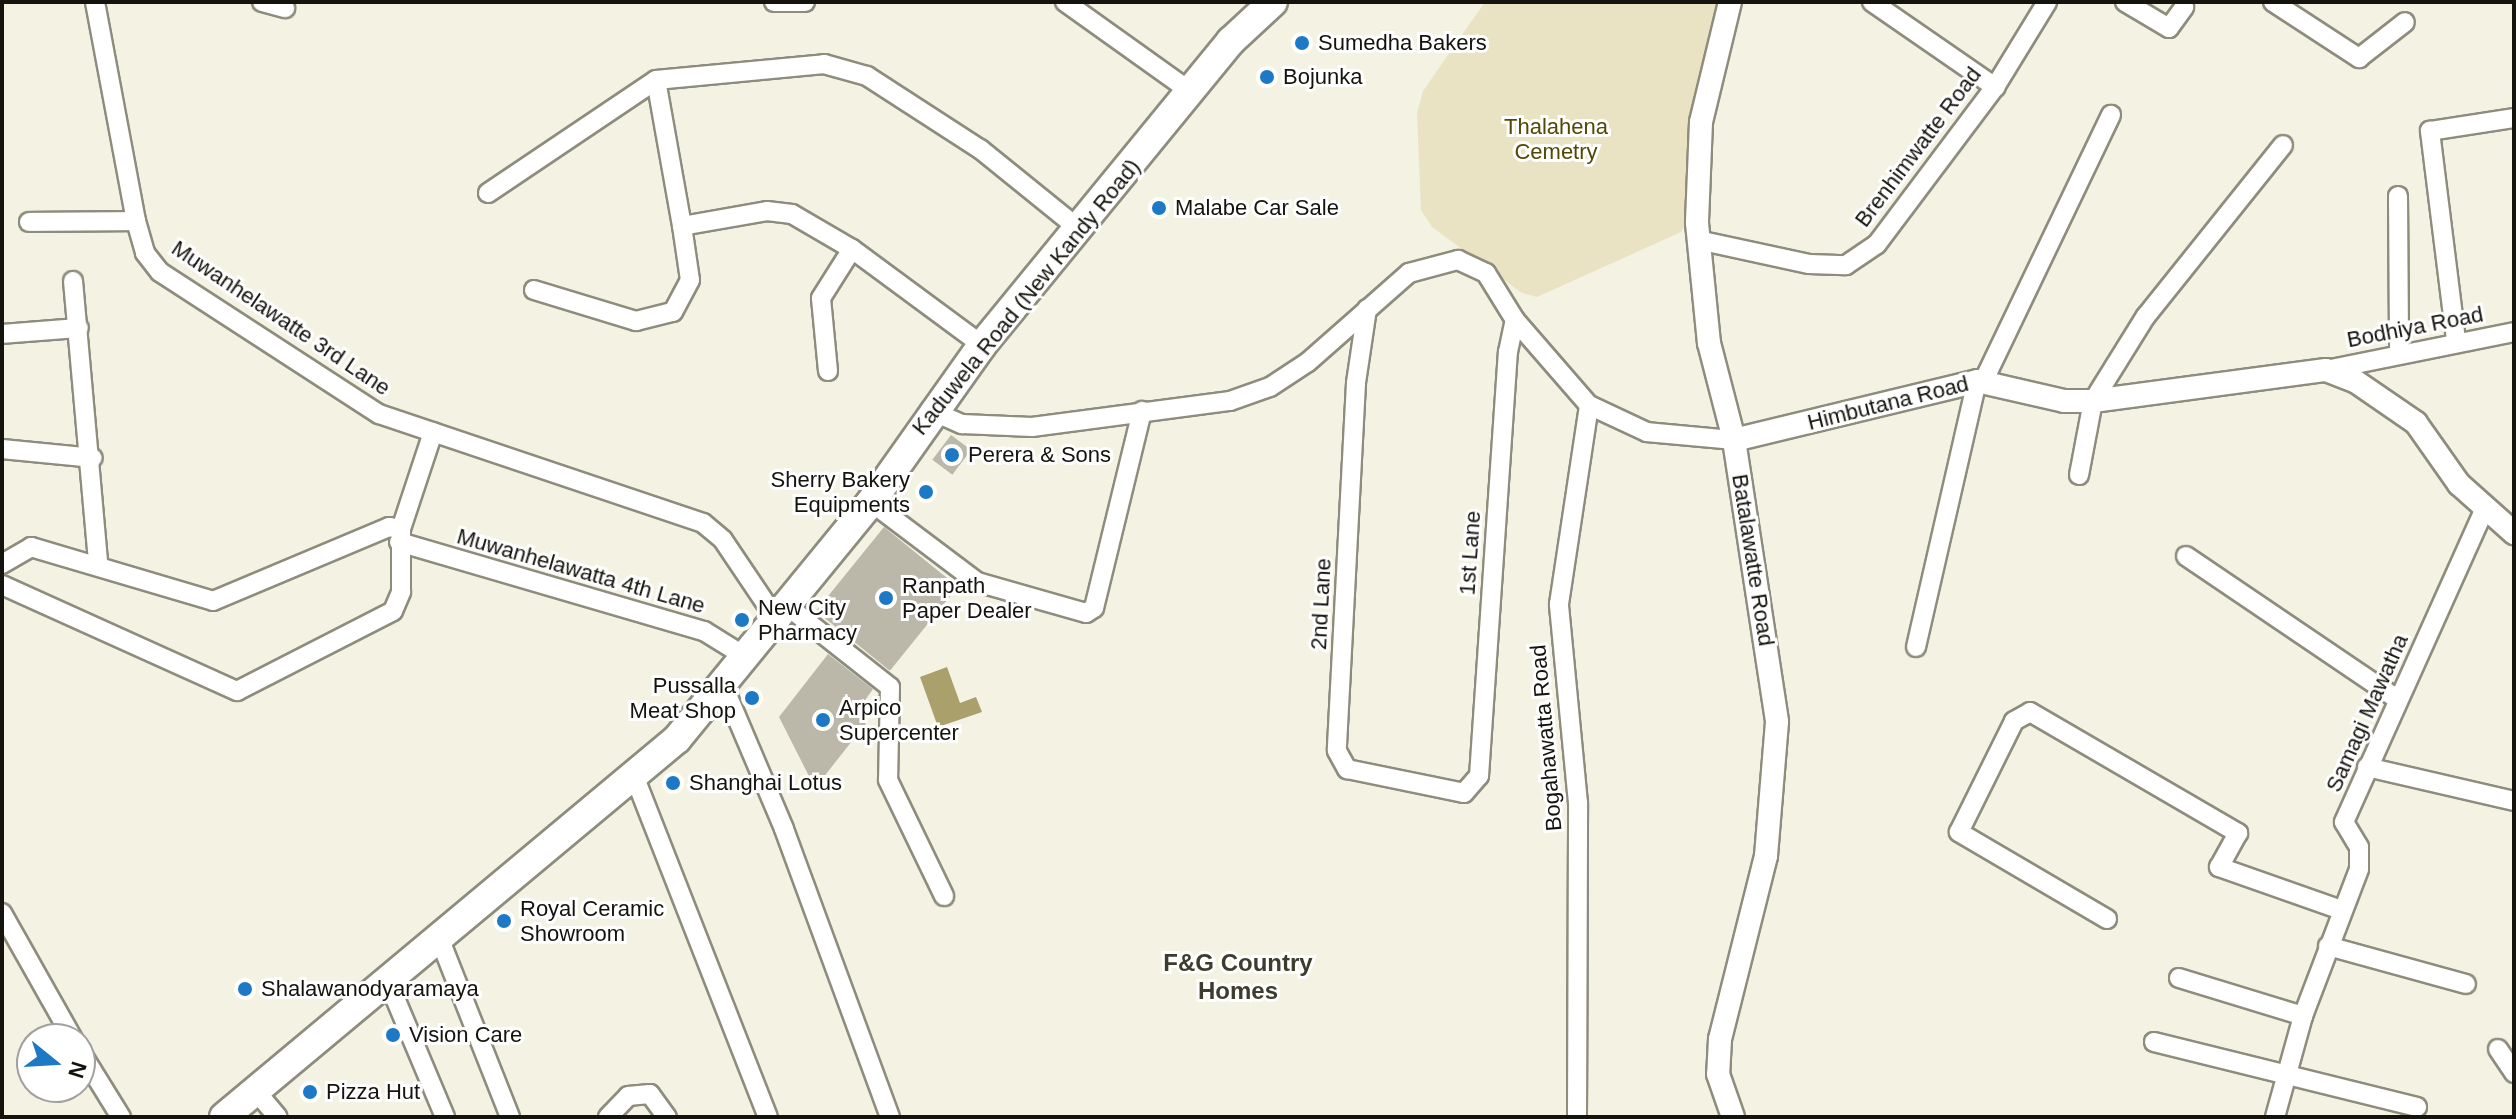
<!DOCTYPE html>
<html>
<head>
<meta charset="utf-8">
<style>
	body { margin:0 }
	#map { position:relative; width:2516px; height:1119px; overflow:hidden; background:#f4f2e2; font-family:Arial,sans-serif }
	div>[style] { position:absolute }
	.green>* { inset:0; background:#e9e3c3 }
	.water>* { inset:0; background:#a9a06c }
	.building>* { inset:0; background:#bbb8aa; transform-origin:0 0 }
	.roads { filter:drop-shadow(2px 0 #8e8c7d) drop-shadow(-2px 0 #8e8c7d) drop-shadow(0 2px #8e8c7d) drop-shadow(0 -2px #8e8c7d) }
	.minor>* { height:18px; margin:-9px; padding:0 9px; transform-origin:9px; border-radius:9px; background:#fff }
	.tertiary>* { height:22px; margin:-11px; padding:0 11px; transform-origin:11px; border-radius:11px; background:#fff }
	.primary>* { height:28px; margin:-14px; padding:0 14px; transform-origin:14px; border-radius:14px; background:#fff }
	.dots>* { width:22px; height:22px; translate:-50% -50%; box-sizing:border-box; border:4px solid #fefffe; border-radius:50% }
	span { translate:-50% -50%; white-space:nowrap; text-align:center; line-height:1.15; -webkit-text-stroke:6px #fefffe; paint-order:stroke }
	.poi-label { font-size:22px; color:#14130e }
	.left { translate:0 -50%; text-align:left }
	.right { translate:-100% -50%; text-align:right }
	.park-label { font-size:22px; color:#524803 }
	.street-label { font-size:22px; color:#14130e }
	.neighbourhood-label { font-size:24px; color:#3e3c2f; font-weight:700 }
	.frame { position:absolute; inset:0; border:4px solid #14130e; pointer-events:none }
	.north { position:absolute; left:16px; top:1023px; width:80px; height:80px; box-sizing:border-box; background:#fefffe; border:2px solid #a0a19e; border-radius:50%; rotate:108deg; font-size:22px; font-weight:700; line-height:32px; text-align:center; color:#14130e }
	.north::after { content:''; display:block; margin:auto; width:28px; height:36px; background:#1d79c6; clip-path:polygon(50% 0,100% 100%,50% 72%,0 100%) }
</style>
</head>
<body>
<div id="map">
	<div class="green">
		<i style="clip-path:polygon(1485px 2px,1727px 2px,1690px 217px,1681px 232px,1537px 297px,1522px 293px,1432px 227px,1421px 210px,1417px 113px,1423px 91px)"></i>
	</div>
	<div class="water">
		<i style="clip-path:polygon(947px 667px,960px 703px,976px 697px,982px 712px,938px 727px,920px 677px)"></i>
	</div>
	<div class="building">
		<i style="left:951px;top:435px;width:25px;height:31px;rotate:37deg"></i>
		<i style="left:884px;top:527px;width:95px;height:108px;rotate:39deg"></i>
		<i style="clip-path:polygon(828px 654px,873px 689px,858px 710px,867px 722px,815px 788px,779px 717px)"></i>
	</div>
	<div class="roads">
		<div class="minor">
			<i style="left:95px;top:2px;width:223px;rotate:79.4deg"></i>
			<i style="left:136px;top:221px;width:33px;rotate:74deg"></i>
			<i style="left:145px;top:253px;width:24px;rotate:52deg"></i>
			<i style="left:160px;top:272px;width:261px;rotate:33deg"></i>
			<i style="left:379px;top:414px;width:342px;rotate:18.6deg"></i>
			<i style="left:703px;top:523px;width:26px;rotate:40deg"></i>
			<i style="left:723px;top:540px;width:95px;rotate:56.1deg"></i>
			<i style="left:262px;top:2px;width:24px;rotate:15deg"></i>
			<i style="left:774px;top:2px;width:31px"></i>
			<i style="left:1065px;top:2px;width:155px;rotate:35.5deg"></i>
			<i style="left:1872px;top:2px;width:150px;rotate:34.6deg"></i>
			<i style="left:2125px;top:2px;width:51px;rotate:30.6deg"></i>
			<i style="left:2169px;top:28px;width:26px;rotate:-54deg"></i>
			<i style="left:2273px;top:2px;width:103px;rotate:33.1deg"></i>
			<i style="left:2359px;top:58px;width:58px;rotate:-38deg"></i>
			<i style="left:656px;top:80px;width:148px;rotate:79.9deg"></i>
			<i style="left:682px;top:226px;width:86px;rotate:-10deg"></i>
			<i style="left:767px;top:211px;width:25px;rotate:7deg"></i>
			<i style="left:792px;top:214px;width:69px;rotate:30.3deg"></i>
			<i style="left:852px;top:249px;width:162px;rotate:36.4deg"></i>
			<i style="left:488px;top:193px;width:202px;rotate:-33.9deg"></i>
			<i style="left:656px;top:80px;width:169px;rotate:-5.4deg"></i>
			<i style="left:824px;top:64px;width:45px;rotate:15.6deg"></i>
			<i style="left:867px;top:76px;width:135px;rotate:32.9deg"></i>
			<i style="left:980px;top:149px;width:127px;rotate:38.9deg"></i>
			<i style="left:2398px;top:196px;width:155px;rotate:89.6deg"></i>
			<i style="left:29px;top:222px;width:107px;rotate:-0.5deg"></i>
			<i style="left:1698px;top:240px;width:114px;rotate:12.2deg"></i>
			<i style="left:1809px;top:264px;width:37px;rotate:2deg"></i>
			<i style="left:1846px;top:265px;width:37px;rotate:-34deg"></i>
			<i style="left:1877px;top:244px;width:196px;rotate:-53.1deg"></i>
			<i style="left:1995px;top:87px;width:100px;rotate:-58.5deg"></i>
			<i style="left:73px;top:281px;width:283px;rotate:84.9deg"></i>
			<i style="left:534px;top:290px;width:107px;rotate:16.9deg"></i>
			<i style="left:636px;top:321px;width:38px;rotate:-14deg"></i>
			<i style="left:673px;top:312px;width:36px;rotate:-62deg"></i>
			<i style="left:690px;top:280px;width:55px;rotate:-98.4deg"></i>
			<i style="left:1367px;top:309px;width:75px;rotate:98.5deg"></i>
			<i style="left:1356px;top:383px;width:368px;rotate:93deg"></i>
			<i style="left:1337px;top:751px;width:21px;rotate:61deg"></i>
			<i style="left:1347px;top:769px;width:119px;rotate:11.6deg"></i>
			<i style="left:1464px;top:793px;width:23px;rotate:-49deg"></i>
			<i style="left:1479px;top:776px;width:425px;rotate:-86.1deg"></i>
			<i style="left:1508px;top:352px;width:33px;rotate:-78deg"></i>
			<i style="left:2px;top:334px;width:77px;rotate:-4.5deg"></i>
			<i style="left:2456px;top:340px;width:211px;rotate:-97.1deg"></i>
			<i style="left:2430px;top:131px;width:85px;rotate:-8.8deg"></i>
			<i style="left:2326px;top:370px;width:192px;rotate:-11.4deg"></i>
			<i style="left:828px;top:371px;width:73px;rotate:-95.5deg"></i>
			<i style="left:821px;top:298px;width:58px;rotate:-57.7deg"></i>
			<i style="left:1984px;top:380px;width:294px;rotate:-64.4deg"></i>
			<i style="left:930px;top:410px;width:35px;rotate:24deg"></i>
			<i style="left:962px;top:424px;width:70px;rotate:2.5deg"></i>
			<i style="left:1032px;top:427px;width:200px;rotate:-7.5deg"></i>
			<i style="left:1230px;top:401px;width:42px;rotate:-19.3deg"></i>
			<i style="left:1270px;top:387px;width:45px;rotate:-33.3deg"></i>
			<i style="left:1308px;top:362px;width:135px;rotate:-41.4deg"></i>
			<i style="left:1409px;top:273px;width:51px;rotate:-14.9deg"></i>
			<i style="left:1458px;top:260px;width:31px;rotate:25deg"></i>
			<i style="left:1486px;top:273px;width:55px;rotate:58.3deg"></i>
			<i style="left:1515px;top:320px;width:113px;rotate:49deg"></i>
			<i style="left:1589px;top:405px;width:64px;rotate:25deg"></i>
			<i style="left:1647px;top:432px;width:87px;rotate:5.3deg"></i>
			<i style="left:2px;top:449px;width:91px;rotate:5.6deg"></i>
			<i style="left:2079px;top:475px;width:75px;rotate:-79.3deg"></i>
			<i style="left:2093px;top:401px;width:100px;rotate:-58.1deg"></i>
			<i style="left:2146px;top:316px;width:219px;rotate:-51.3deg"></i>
			<i style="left:871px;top:502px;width:133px;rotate:37deg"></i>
			<i style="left:977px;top:582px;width:113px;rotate:15.9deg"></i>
			<i style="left:1086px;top:613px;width:9px;rotate:-32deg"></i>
			<i style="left:1094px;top:608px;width:203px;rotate:-76.3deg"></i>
			<i style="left:399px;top:542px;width:318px;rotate:16.3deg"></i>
			<i style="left:704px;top:631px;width:49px;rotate:31.8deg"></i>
			<i style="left:2186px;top:556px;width:254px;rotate:34.1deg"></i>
			<i style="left:2px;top:564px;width:34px;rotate:-30deg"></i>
			<i style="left:31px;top:547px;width:190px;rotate:16.5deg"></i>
			<i style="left:213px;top:601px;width:191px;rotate:-22.8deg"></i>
			<i style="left:389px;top:527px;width:12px;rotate:9deg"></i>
			<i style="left:2px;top:585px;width:258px;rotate:24.3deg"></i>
			<i style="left:237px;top:691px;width:175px;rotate:-27.1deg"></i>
			<i style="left:393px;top:611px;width:21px;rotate:-67deg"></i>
			<i style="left:401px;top:592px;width:63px;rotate:-90deg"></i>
			<i style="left:401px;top:529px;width:102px;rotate:-71.7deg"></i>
			<i style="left:786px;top:605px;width:132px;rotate:38.3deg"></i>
			<i style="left:890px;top:687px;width:93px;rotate:91.2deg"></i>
			<i style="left:888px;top:780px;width:129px;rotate:64.2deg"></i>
			<i style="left:1916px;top:647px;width:273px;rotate:-77.1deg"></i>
			<i style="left:723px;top:685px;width:156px;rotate:67deg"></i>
			<i style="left:784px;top:829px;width:307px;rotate:69.8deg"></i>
			<i style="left:2367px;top:767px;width:151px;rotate:13deg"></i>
			<i style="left:635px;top:778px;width:364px;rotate:68.6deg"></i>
			<i style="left:2px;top:913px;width:145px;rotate:60.6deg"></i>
			<i style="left:2107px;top:919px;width:172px;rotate:-149.6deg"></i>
			<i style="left:1959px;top:832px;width:124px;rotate:-63.6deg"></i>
			<i style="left:2014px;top:721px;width:18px;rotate:-29deg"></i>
			<i style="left:2030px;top:712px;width:241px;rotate:30.2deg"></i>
			<i style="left:2238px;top:833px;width:39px;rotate:119deg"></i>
			<i style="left:2219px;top:867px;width:129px;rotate:19.4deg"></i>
			<i style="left:438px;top:935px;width:196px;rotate:68.4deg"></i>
			<i style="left:2328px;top:946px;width:143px;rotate:15.4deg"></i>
			<i style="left:2179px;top:978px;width:130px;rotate:17deg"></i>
			<i style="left:387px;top:979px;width:150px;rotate:67.2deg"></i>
			<i style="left:2154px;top:1042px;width:271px;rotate:13.9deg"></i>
			<i style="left:2498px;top:1049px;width:29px;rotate:56deg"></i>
			<i style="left:80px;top:1051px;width:78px;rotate:58.2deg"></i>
			<i style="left:255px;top:1090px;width:35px;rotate:50deg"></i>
			<i style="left:608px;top:1117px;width:29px;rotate:-46deg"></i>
			<i style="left:628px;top:1096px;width:22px;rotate:-5deg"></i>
			<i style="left:650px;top:1094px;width:29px;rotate:54deg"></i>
			<i style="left:1577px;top:1117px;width:314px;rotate:-89.8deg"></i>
			<i style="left:1578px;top:803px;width:200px;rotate:-95.5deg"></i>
			<i style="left:1559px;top:604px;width:201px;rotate:-81.4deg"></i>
			<i style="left:2275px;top:1117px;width:105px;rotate:-74.5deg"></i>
			<i style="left:2303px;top:1016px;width:157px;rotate:-69.1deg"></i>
			<i style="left:2359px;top:869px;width:22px;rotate:-90deg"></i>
			<i style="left:2359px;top:847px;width:29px;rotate:-121deg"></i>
			<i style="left:2344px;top:822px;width:344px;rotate:-65.8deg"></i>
		</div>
		<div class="tertiary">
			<i style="left:1730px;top:2px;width:123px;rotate:103.6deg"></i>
			<i style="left:1701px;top:122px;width:101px;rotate:92.3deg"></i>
			<i style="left:1697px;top:223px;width:121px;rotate:84.3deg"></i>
			<i style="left:1709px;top:343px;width:100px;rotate:75.5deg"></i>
			<i style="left:1734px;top:440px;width:285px;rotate:81.3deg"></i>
			<i style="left:1777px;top:722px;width:134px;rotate:94.7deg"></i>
			<i style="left:1766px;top:856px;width:189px;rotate:104.1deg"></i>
			<i style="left:1720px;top:1039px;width:35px;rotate:93deg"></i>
			<i style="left:1718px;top:1074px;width:46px;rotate:70.8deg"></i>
			<i style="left:1734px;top:440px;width:250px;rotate:-13.6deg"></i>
			<i style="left:1977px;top:381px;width:89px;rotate:12.9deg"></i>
			<i style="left:2064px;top:401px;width:29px"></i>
			<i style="left:2093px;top:401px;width:235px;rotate:-7.6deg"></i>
			<i style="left:2326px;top:370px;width:31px;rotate:21deg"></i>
			<i style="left:2355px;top:381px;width:74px;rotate:34.5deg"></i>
			<i style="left:2416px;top:423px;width:75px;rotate:54.8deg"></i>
			<i style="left:2459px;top:484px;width:74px;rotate:41.7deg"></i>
		</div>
		<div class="primary">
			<i style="left:224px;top:1117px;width:590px;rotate:-39.84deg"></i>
			<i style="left:677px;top:739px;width:306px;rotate:-50.7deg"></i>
			<i style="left:871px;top:502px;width:192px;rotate:-54.7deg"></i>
			<i style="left:982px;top:345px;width:393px;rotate:-50.7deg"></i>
			<i style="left:1231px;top:41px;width:57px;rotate:-42.9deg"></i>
		</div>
	</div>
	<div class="dots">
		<i style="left:1302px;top:43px;background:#1d79c6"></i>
		<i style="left:1267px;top:77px;background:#1d79c6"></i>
		<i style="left:1159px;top:208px;background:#1d79c6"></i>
		<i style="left:952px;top:455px;background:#1d79c6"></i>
		<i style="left:926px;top:492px;background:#1d79c6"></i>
		<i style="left:886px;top:598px;background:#1d79c6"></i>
		<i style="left:742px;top:620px;background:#1d79c6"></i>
		<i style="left:752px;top:698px;background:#1d79c6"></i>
		<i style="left:823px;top:720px;background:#1d79c6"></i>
		<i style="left:673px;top:783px;background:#1d79c6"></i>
		<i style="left:504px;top:921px;background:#1d79c6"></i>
		<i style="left:245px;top:989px;background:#1d79c6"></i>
		<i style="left:393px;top:1035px;background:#1d79c6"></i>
		<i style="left:310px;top:1092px;background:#1d79c6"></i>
	</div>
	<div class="poi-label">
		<span class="left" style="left:1318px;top:43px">Sumedha Bakers</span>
		<span class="left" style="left:1283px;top:77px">Bojunka</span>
		<span class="left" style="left:1175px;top:208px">Malabe Car Sale</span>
		<span class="left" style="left:968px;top:455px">Perera &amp; Sons</span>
		<span class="right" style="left:910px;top:492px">Sherry Bakery<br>Equipments</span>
		<span class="left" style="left:902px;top:598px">Ranpath<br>Paper Dealer</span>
		<span class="left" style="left:758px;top:620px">New City<br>Pharmacy</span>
		<span class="right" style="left:736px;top:698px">Pussalla<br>Meat Shop</span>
		<span class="left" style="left:839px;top:720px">Arpico<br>Supercenter</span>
		<span class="left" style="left:689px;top:783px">Shanghai Lotus</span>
		<span class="left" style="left:520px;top:921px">Royal Ceramic<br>Showroom</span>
		<span class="left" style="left:261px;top:989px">Shalawanodyaramaya</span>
		<span class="left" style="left:409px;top:1035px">Vision Care</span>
		<span class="left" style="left:326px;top:1092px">Pizza Hut</span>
	</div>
	<div class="park-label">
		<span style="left:1556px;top:139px">Thalahena<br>Cemetry</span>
	</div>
	<div class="street-label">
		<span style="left:1918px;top:147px;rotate:-53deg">Brenhimwatte Road</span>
		<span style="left:1026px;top:297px;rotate:-51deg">Kaduwela Road (New Kandy Road)</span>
		<span style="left:281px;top:318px;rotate:34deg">Muwanhelawatte 3rd Lane</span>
		<span style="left:2415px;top:327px;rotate:-11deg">Bodhiya Road</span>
		<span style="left:1888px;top:403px;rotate:-14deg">Himbutana Road</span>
		<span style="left:1470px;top:553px;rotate:-86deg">1st Lane</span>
		<span style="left:1753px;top:560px;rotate:81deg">Batalawatte Road</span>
		<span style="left:581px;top:571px;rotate:16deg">Muwanhelawatta 4th Lane</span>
		<span style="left:1321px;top:604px;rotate:-87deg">2nd Lane</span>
		<span style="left:2367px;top:713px;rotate:-66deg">Samagi Mawatha</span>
		<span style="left:1546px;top:738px;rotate:-95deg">Bogahawatta Road</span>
	</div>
	<div class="neighbourhood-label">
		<span style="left:1238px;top:977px">F&amp;G Country<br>Homes</span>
	</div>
	<div class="frame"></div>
	<div class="north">N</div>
</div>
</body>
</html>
